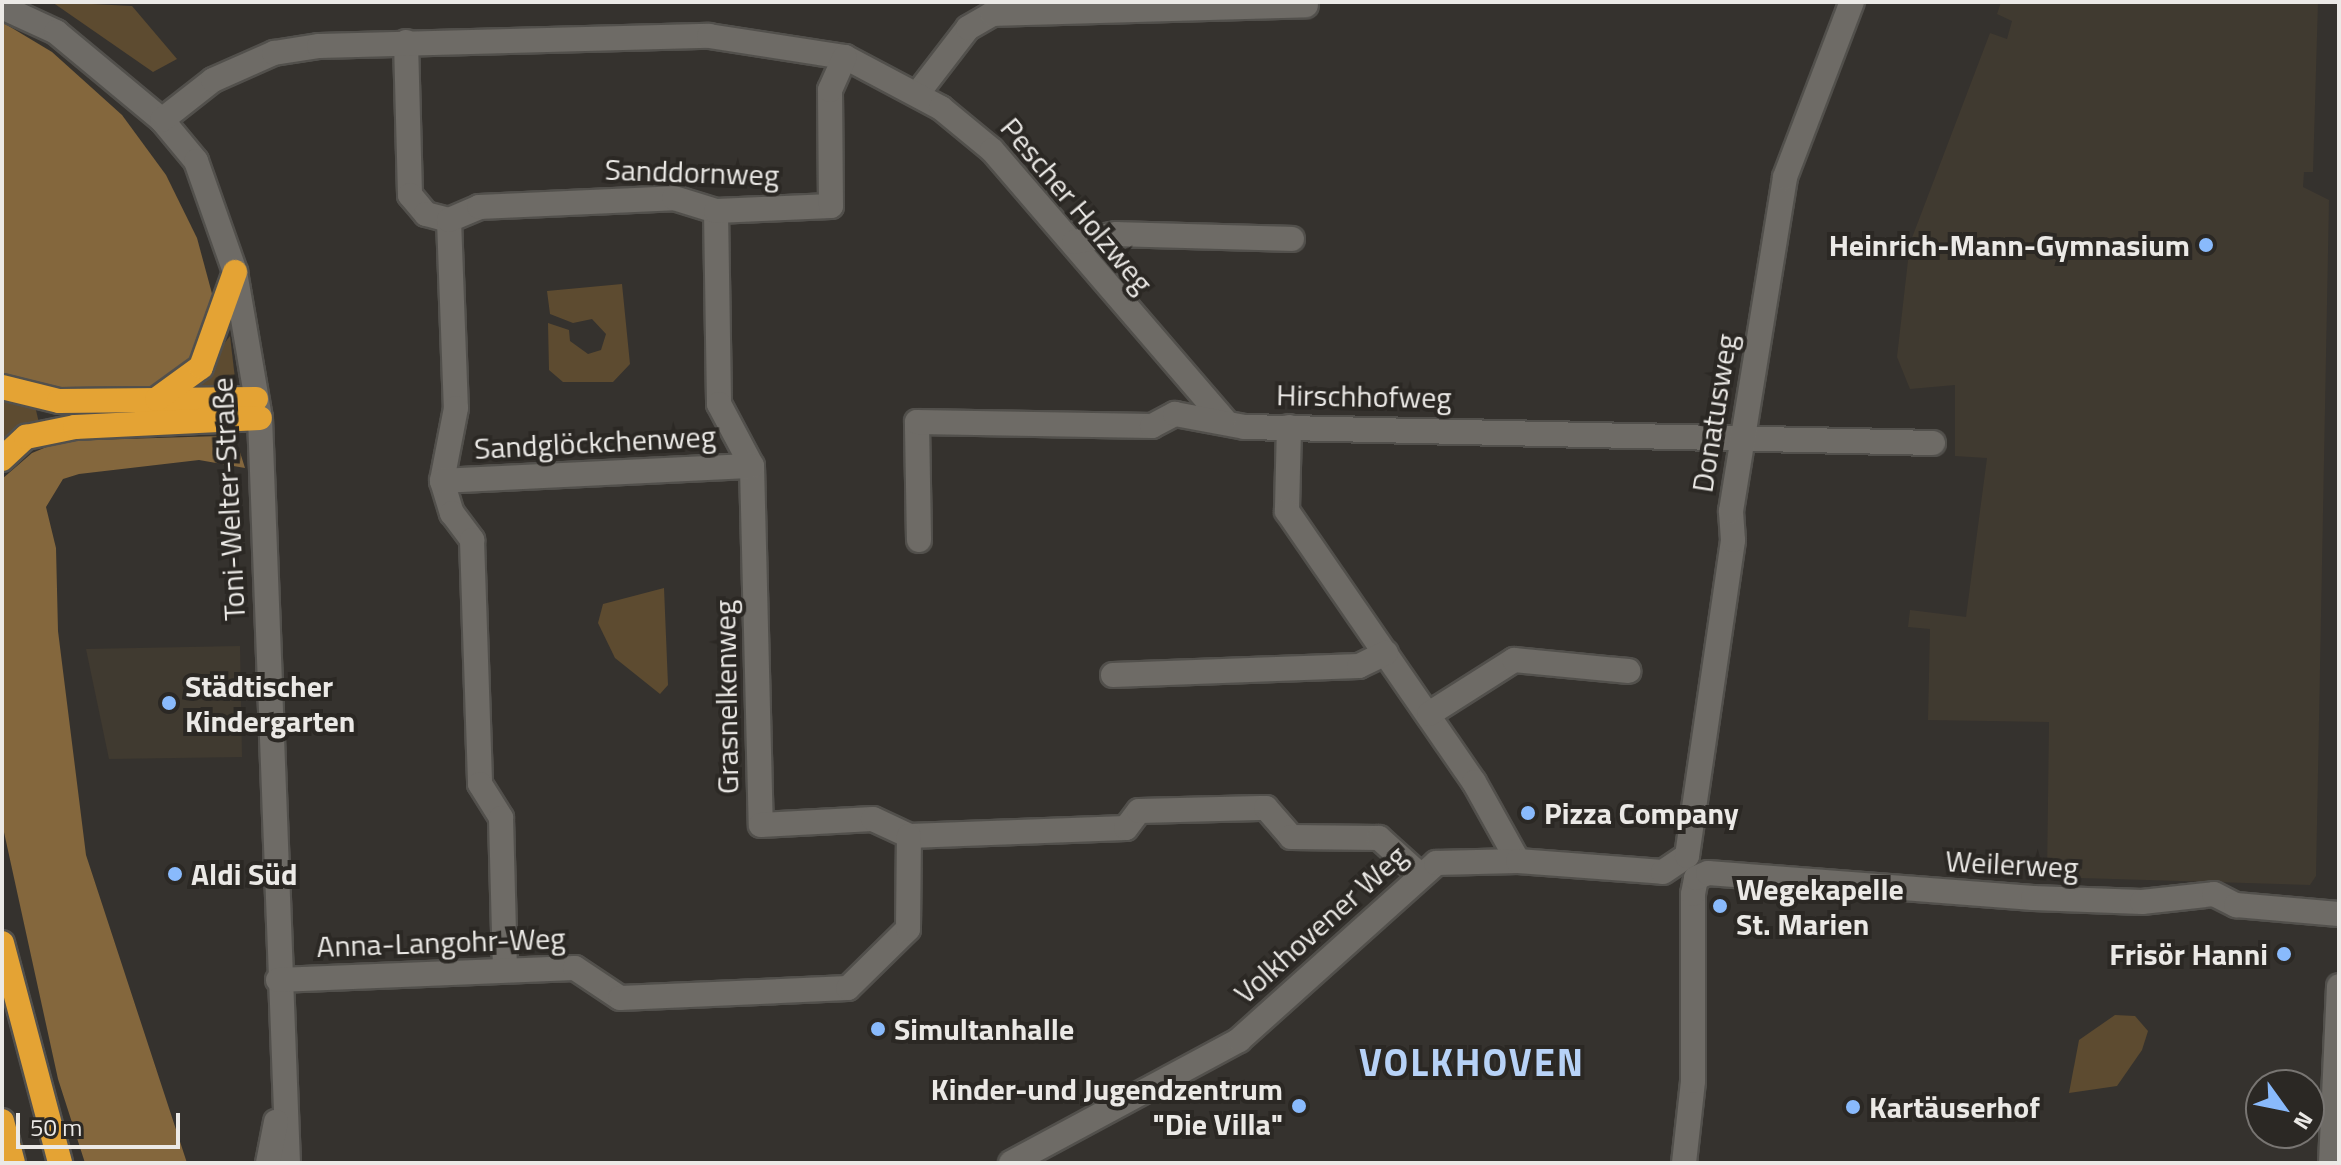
<!DOCTYPE html>
<html>
<head>
<meta charset="utf-8">
<style>
	body { margin:0 }
	#map { position:relative; width:2341px; height:1165px; overflow:hidden; background:#35322e; font-family:"Titillium Web",sans-serif }
	div>[style] { position:absolute }
	.built>* { inset:0; background:#403a30 }
	.green>* { inset:0; background:#5d4b30 }
	.forest>* { inset:0; background:#84673d }
	.roads { filter:drop-shadow(2px 0 #52504c) drop-shadow(-2px 0 #52504c) drop-shadow(0 2px #52504c) drop-shadow(0 -2px #52504c) }
	.minor>* { height:24px; margin:-12px; padding:0 12px; transform-origin:12px; border-radius:12px; background:#6e6b66 }
	.highway>* { height:24px; margin:-12px; padding:0 12px; transform-origin:12px; border-radius:12px; background:#e4a334 }
	.dots>* { width:22px; height:22px; translate:-50% -50%; box-sizing:border-box; border:4px solid #2b2824; border-radius:50% }
	span { translate:-50% -50%; white-space:nowrap; text-align:center; line-height:1.15; -webkit-text-stroke:8px #2b2824; paint-order:stroke }
	.street-label { font-size:30px; color:#ebe9e6 }
	.poi-label { font-size:30px; color:#ebe9e6; font-weight:700 }
	.right { translate:-100% -50%; text-align:right }
	.left { translate:0 -50%; text-align:left }
	.district-label { font-size:38px; color:#b7d2f7; font-weight:700; letter-spacing:2px }
	.frame { position:absolute; inset:0; border:4px solid #ebe9e6; pointer-events:none }
	.north { position:absolute; left:2245px; top:1069px; width:80px; height:80px; box-sizing:border-box; background:#2b2824; border:2px solid #787572; border-radius:50%; rotate:123deg; font-size:22px; font-weight:700; line-height:32px; text-align:center; color:#ebe9e6 }
	.north::after { content:''; display:block; margin:auto; width:28px; height:36px; background:#89bafc; clip-path:polygon(50% 0,100% 100%,50% 72%,0 100%) }
	.scale { position:absolute; left:16px; top:1113px; width:164px; height:36px; box-sizing:border-box; border:4px solid #ebe9e6; border-top:0; padding-left:10px; font-size:24px; line-height:28px; white-space:nowrap; color:#ebe9e6; -webkit-text-stroke:6px #2b2824; paint-order:stroke }
</style>
</head>
<body>
<div id="map">
	<div class="built">
		<i style="clip-path:polygon(2001px 2px,2318px 2px,2313px 172px,2304px 172px,2303px 187px,2329px 200px,2316px 876px,2310px 885px,2047px 877px,2049px 722px,1928px 720px,1930px 629px,1908px 627px,1910px 610px,1966px 617px,1987px 458px,1955px 456px,1955px 385px,1910px 389px,1897px 357px,1910px 243px,1990px 33px,2007px 39px,2012px 21px,1997px 14px)"></i>
		<i style="clip-path:polygon(240px 646px,242px 757px,109px 759px,86px 649px)"></i>
	</div>
	<div class="green">
		<i style="clip-path:polygon(52px 2px,132px 6px,177px 59px,153px 72px)"></i>
		<i style="clip-path:polygon(622px 284px,630px 364px,613px 382px,563px 382px,549px 370px,548px 323px,569px 330px,570px 341px,588px 354px,601px 350px,606px 334px,592px 319px,573px 323px,550px 314px,547px 291px)"></i>
		<i style="clip-path:polygon(230px 336px,236px 387px,194px 390px,191px 387px)"></i>
		<i style="clip-path:polygon(2px 398px,35px 406px,39px 423px,2px 446px)"></i>
		<i style="clip-path:polygon(664px 588px,668px 685px,660px 694px,615px 658px,598px 623px,603px 604px)"></i>
		<i style="clip-path:polygon(2115px 1015px,2135px 1016px,2148px 1031px,2142px 1050px,2117px 1086px,2069px 1093px,2079px 1040px)"></i>
	</div>
	<div class="forest">
		<i style="clip-path:polygon(2px 22px,52px 52px,122px 115px,166px 175px,197px 238px,214px 301px,200px 355px,155px 387px,53px 393px,2px 379px)"></i>
		<i style="clip-path:polygon(220px 436px,239px 449px,245px 468px,199px 460px,79px 474px,63px 479px,46px 507px,56px 548px,58px 631px,86px 855px,187px 1163px,85px 1163px,58px 1079px,2px 823px,2px 479px,32px 453px,61px 441px)"></i>
	</div>
	<div class="roads">
		<div class="minor">
			<i style="left:2px;top:7px;width:60px;rotate:24.8deg"></i>
			<i style="left:56px;top:32px;width:138px;rotate:39.7deg"></i>
			<i style="left:162px;top:120px;width:53px;rotate:50.3deg"></i>
			<i style="left:196px;top:161px;width:118px;rotate:70.6deg"></i>
			<i style="left:235px;top:272px;width:148px;rotate:80.3deg"></i>
			<i style="left:260px;top:418px;width:746px;rotate:87.85deg"></i>
			<i style="left:406px;top:42px;width:153px;rotate:88.5deg"></i>
			<i style="left:410px;top:195px;width:25px;rotate:50deg"></i>
			<i style="left:426px;top:214px;width:24px;rotate:15deg"></i>
			<i style="left:449px;top:220px;width:188px;rotate:87.9deg"></i>
			<i style="left:456px;top:408px;width:74px;rotate:100.9deg"></i>
			<i style="left:442px;top:481px;width:34px;rotate:73deg"></i>
			<i style="left:452px;top:513px;width:34px;rotate:53deg"></i>
			<i style="left:472px;top:540px;width:244px;rotate:88.1deg"></i>
			<i style="left:480px;top:784px;width:40px;rotate:58deg"></i>
			<i style="left:501px;top:818px;width:152px;rotate:88.5deg"></i>
			<i style="left:918px;top:93px;width:82px;rotate:-52.4deg"></i>
			<i style="left:968px;top:28px;width:28px;rotate:-30deg"></i>
			<i style="left:992px;top:14px;width:314px;rotate:-1.6deg"></i>
			<i style="left:162px;top:120px;width:65px;rotate:-38.1deg"></i>
			<i style="left:213px;top:80px;width:67px;rotate:-23.9deg"></i>
			<i style="left:274px;top:53px;width:46px;rotate:-8.8deg"></i>
			<i style="left:319px;top:46px;width:390px;rotate:-1.5deg"></i>
			<i style="left:709px;top:36px;width:138px;rotate:8.8deg"></i>
			<i style="left:845px;top:57px;width:109px;rotate:28deg"></i>
			<i style="left:941px;top:108px;width:66px;rotate:39.5deg"></i>
			<i style="left:992px;top:150px;width:356px;rotate:49.3deg"></i>
			<i style="left:716px;top:211px;width:193px;rotate:89.1deg"></i>
			<i style="left:719px;top:404px;width:70px;rotate:62deg"></i>
			<i style="left:752px;top:466px;width:359px;rotate:88.6deg"></i>
			<i style="left:761px;top:825px;width:112px;rotate:-3.1deg"></i>
			<i style="left:873px;top:819px;width:40px;rotate:25deg"></i>
			<i style="left:909px;top:836px;width:217px;rotate:-2.1deg"></i>
			<i style="left:1126px;top:828px;width:21px;rotate:-53deg"></i>
			<i style="left:1139px;top:811px;width:127px;rotate:-1.4deg"></i>
			<i style="left:1266px;top:808px;width:38px;rotate:49deg"></i>
			<i style="left:1291px;top:837px;width:88px;rotate:0.7deg"></i>
			<i style="left:1379px;top:838px;width:55px;rotate:42.1deg"></i>
			<i style="left:449px;top:220px;width:33px;rotate:-23deg"></i>
			<i style="left:479px;top:207px;width:195px;rotate:-2.6deg"></i>
			<i style="left:674px;top:198px;width:44px;rotate:17.2deg"></i>
			<i style="left:716px;top:211px;width:115px;rotate:-2.5deg"></i>
			<i style="left:831px;top:206px;width:116px;rotate:-90.5deg"></i>
			<i style="left:830px;top:90px;width:36px;rotate:-66deg"></i>
			<i style="left:1074px;top:242px;width:43px;rotate:-10.8deg"></i>
			<i style="left:1116px;top:234px;width:176px;rotate:1.6deg"></i>
			<i style="left:1289px;top:427px;width:84px;rotate:91.4deg"></i>
			<i style="left:1287px;top:511px;width:329px;rotate:55.4deg"></i>
			<i style="left:1474px;top:782px;width:90px;rotate:60.9deg"></i>
			<i style="left:442px;top:481px;width:310px;rotate:-2.8deg"></i>
			<i style="left:919px;top:540px;width:118px;rotate:-91deg"></i>
			<i style="left:917px;top:422px;width:235px;rotate:1deg"></i>
			<i style="left:1152px;top:426px;width:26px;rotate:-28deg"></i>
			<i style="left:1175px;top:414px;width:71px;rotate:10.5deg"></i>
			<i style="left:1245px;top:427px;width:688px;rotate:1.33deg"></i>
			<i style="left:1113px;top:675px;width:246px;rotate:-2.1deg"></i>
			<i style="left:1359px;top:666px;width:30px;rotate:-26deg"></i>
			<i style="left:1429px;top:714px;width:101px;rotate:-32.4deg"></i>
			<i style="left:1514px;top:660px;width:115px;rotate:5.5deg"></i>
			<i style="left:278px;top:980px;width:297px;rotate:-2.3deg"></i>
			<i style="left:575px;top:968px;width:54px;rotate:33.7deg"></i>
			<i style="left:620px;top:998px;width:228px;rotate:-2.5deg"></i>
			<i style="left:848px;top:988px;width:84px;rotate:-44.5deg"></i>
			<i style="left:908px;top:929px;width:93px;rotate:-89.4deg"></i>
			<i style="left:268px;top:1163px;width:42px;rotate:-79deg"></i>
			<i style="left:1011px;top:1163px;width:259px;rotate:-28.3deg"></i>
			<i style="left:1239px;top:1040px;width:265px;rotate:-41.9deg"></i>
			<i style="left:1436px;top:863px;width:82px;rotate:-1.4deg"></i>
			<i style="left:1518px;top:861px;width:145px;rotate:4.3deg"></i>
			<i style="left:1663px;top:872px;width:29px;rotate:-34deg"></i>
			<i style="left:1687px;top:856px;width:319px;rotate:-81.7deg"></i>
			<i style="left:1733px;top:540px;width:29px;rotate:-94deg"></i>
			<i style="left:1731px;top:511px;width:338px;rotate:-80.8deg"></i>
			<i style="left:1785px;top:177px;width:187px;rotate:-69.1deg"></i>
			<i style="left:1684px;top:1163px;width:82px;rotate:-83.7deg"></i>
			<i style="left:1693px;top:1081px;width:187px;rotate:-90deg"></i>
			<i style="left:1693px;top:894px;width:16px;rotate:-79deg"></i>
			<i style="left:1696px;top:878px;width:13px;rotate:-23deg"></i>
			<i style="left:1708px;top:873px;width:326px;rotate:4.4deg"></i>
			<i style="left:2033px;top:898px;width:109px;rotate:2.1deg"></i>
			<i style="left:2142px;top:902px;width:72px;rotate:-6.3deg"></i>
			<i style="left:2214px;top:894px;width:25px;rotate:27deg"></i>
			<i style="left:2236px;top:905px;width:103px;rotate:5deg"></i>
			<i style="left:2331px;top:1163px;width:177px;rotate:-87.4deg"></i>
		</div>
		<div class="highway">
			<i style="left:2px;top:387px;width:59px;rotate:13.8deg"></i>
			<i style="left:59px;top:401px;width:197px;rotate:-0.6deg"></i>
			<i style="left:157px;top:399px;width:54px;rotate:-36deg"></i>
			<i style="left:201px;top:367px;width:101px;rotate:-70.3deg"></i>
			<i style="left:2px;top:459px;width:33px;rotate:-43deg"></i>
			<i style="left:26px;top:437px;width:50px;rotate:-11.5deg"></i>
			<i style="left:75px;top:427px;width:185px;rotate:-2.8deg"></i>
			<i style="left:2px;top:943px;width:228px;rotate:75.2deg"></i>
			<i style="left:2px;top:1121px;width:43px;rotate:75.3deg"></i>
		</div>
	</div>
	<div class="dots">
		<i style="left:2206px;top:245px;background:#89bafc"></i>
		<i style="left:169px;top:703px;background:#89bafc"></i>
		<i style="left:1528px;top:813px;background:#89bafc"></i>
		<i style="left:175px;top:874px;background:#89bafc"></i>
		<i style="left:1720px;top:906px;background:#89bafc"></i>
		<i style="left:2284px;top:954px;background:#89bafc"></i>
		<i style="left:878px;top:1029px;background:#89bafc"></i>
		<i style="left:1299px;top:1106px;background:#89bafc"></i>
		<i style="left:1853px;top:1107px;background:#89bafc"></i>
	</div>
	<div class="street-label">
		<span style="left:692px;top:172px;rotate:2deg">Sanddornweg</span>
		<span style="left:1077px;top:205px;rotate:50deg">Pescher Holzweg</span>
		<span style="left:1364px;top:396px;rotate:1deg">Hirschhofweg</span>
		<span style="left:1714px;top:413px;rotate:-81deg">Donatusweg</span>
		<span style="left:595px;top:442px;rotate:-3deg">Sandglöckchenweg</span>
		<span style="left:228px;top:499px;rotate:-93deg">Toni-Welter-Straße</span>
		<span style="left:726px;top:697px;rotate:-91deg">Grasnelkenweg</span>
		<span style="left:2012px;top:864px;rotate:3deg">Weilerweg</span>
		<span style="left:1320px;top:924px;rotate:-42deg">Volkhovener Weg</span>
		<span style="left:441px;top:942px;rotate:-2deg">Anna-Langohr-Weg</span>
	</div>
	<div class="poi-label">
		<span class="right" style="left:2190px;top:245px">Heinrich-Mann-Gymnasium</span>
		<span class="left" style="left:185px;top:703px">Städtischer<br>Kindergarten</span>
		<span class="left" style="left:1544px;top:813px">Pizza Company</span>
		<span class="left" style="left:191px;top:874px">Aldi Süd</span>
		<span class="left" style="left:1736px;top:906px">Wegekapelle<br>St. Marien</span>
		<span class="right" style="left:2268px;top:954px">Frisör Hanni</span>
		<span class="left" style="left:894px;top:1029px">Simultanhalle</span>
		<span class="right" style="left:1283px;top:1106px">Kinder-und Jugendzentrum<br>"Die Villa"</span>
		<span class="left" style="left:1869px;top:1107px">Kartäuserhof</span>
	</div>
	<div class="district-label">
		<span style="left:1472px;top:1063px">VOLKHOVEN</span>
	</div>
	<div class="frame"></div>
	<div class="north">N</div>
	<div class="scale">50 m</div>
</div>
</body>
</html>
